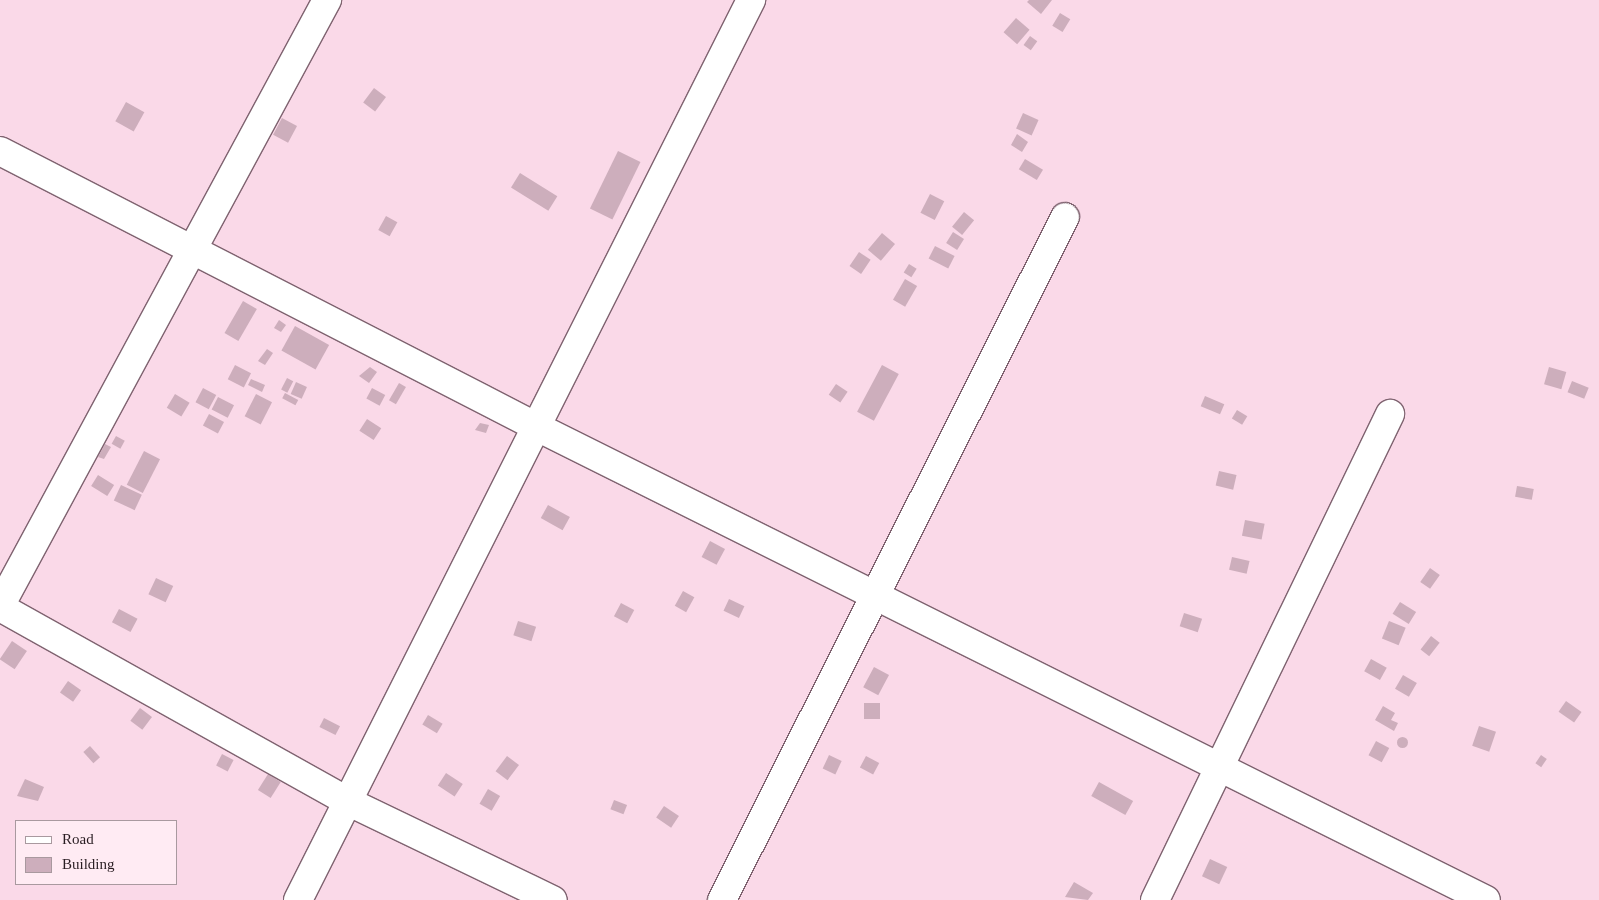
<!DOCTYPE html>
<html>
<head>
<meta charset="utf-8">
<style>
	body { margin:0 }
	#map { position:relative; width:1599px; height:900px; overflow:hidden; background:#fad9e8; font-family:Georgia,serif }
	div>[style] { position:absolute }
	.building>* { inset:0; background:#cdaebc; transform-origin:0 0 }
	.round { border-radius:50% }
	.roads { filter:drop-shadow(1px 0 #7f6370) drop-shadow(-1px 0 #7f6370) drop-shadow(0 1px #7f6370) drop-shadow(0 -1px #7f6370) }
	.minor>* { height:28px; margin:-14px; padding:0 14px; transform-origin:14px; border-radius:14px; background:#fff }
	span { translate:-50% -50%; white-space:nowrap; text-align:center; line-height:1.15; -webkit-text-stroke:4px #ffebf3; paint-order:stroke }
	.legend { position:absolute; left:15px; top:820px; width:162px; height:65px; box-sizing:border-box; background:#ffebf3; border:1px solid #a9999f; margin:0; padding:6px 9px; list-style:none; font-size:15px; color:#291d22 }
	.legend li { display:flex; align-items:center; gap:10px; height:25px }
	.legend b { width:25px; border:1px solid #a9999f }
</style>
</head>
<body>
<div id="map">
	<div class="building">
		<i style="clip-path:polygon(1029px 0,1052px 0,1041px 14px,1027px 2px)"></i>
		<i style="left:1060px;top:13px;width:12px;height:15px;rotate:31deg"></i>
		<i style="left:1016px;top:18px;width:18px;height:19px;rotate:41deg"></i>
		<i style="left:1030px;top:36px;width:9px;height:11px;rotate:36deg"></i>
		<i style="left:374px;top:88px;width:15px;height:18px;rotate:37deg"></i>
		<i style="left:126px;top:102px;width:21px;height:22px;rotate:29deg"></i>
		<i style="left:1023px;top:113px;width:17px;height:17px;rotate:24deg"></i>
		<i style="left:282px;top:118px;width:17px;height:19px;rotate:28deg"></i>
		<i style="clip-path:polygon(1017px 134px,1028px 142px,1022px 152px,1011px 145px)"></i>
		<i style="left:618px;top:151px;width:25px;height:64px;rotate:26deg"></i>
		<i style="left:1025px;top:159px;width:21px;height:12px;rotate:31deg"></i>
		<i style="left:520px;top:173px;width:44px;height:17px;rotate:32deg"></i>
		<i style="left:930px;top:194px;width:16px;height:21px;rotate:27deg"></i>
		<i style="left:964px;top:212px;width:13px;height:19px;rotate:39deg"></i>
		<i style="left:386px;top:216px;width:13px;height:16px;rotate:29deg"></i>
		<i style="left:953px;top:232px;width:13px;height:13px;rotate:32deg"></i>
		<i style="left:882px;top:233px;width:17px;height:22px;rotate:40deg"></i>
		<i style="left:935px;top:246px;width:22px;height:14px;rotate:27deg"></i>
		<i style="left:859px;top:252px;width:14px;height:17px;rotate:34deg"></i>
		<i style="left:909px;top:264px;width:9px;height:10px;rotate:32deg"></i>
		<i style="left:905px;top:279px;width:14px;height:24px;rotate:30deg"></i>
		<i style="left:243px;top:301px;width:16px;height:37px;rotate:30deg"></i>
		<i style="clip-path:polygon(279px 320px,286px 325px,281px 332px,274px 328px)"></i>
		<i style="left:295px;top:326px;width:39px;height:28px;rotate:29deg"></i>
		<i style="clip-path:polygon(267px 349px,273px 353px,265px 365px,258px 361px)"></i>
		<i style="left:235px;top:365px;width:18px;height:16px;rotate:27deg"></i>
		<i style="left:882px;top:365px;width:19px;height:53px;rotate:28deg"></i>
		<i style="clip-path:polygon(370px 367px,377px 372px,369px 383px,359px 376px)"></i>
		<i style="left:1549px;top:367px;width:18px;height:18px;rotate:16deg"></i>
		<i style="left:287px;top:378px;width:7px;height:13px;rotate:27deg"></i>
		<i style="clip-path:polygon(251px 379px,265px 385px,262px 392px,248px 385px)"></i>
		<i style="left:1572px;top:381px;width:18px;height:12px;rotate:22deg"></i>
		<i style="left:296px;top:382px;width:12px;height:13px;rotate:24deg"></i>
		<i style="left:399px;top:383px;width:8px;height:20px;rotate:30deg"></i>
		<i style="left:836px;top:384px;width:14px;height:13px;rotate:34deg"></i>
		<i style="left:203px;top:388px;width:15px;height:16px;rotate:28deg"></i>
		<i style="left:372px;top:388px;width:15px;height:12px;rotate:28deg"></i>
		<i style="left:285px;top:393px;width:15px;height:6px;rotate:28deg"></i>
		<i style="left:175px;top:394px;width:17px;height:16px;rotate:31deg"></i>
		<i style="left:256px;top:394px;width:18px;height:25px;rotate:27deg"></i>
		<i style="left:1205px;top:396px;width:21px;height:11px;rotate:23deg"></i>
		<i style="left:218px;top:397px;width:18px;height:14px;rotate:27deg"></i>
		<i style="left:1237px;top:410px;width:12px;height:10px;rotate:31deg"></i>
		<i style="left:209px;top:414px;width:17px;height:13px;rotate:28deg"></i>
		<i style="left:367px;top:419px;width:17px;height:14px;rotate:33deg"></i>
		<i style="clip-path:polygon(480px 423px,489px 425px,486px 433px,475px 430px)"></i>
		<i style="left:116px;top:436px;width:10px;height:9px;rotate:29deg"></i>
		<i style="clip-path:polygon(105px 444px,111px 447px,104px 459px,98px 457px)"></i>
		<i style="left:144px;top:451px;width:18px;height:38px;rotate:27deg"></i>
		<i style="left:1219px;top:471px;width:18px;height:15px;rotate:13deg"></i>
		<i style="left:98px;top:475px;width:19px;height:13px;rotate:32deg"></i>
		<i style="left:121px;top:485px;width:23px;height:17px;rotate:25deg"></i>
		<i style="left:1517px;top:486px;width:17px;height:11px;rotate:10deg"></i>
		<i style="left:548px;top:505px;width:25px;height:15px;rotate:29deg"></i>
		<i style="left:1245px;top:520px;width:20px;height:16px;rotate:11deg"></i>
		<i style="left:710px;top:541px;width:17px;height:18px;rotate:28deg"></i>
		<i style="left:1232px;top:557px;width:18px;height:13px;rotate:13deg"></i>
		<i style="left:1430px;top:568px;width:12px;height:17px;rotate:35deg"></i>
		<i style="left:156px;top:578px;width:19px;height:18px;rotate:25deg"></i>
		<i style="left:683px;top:591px;width:13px;height:17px;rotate:29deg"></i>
		<i style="left:729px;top:599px;width:17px;height:13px;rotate:25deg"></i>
		<i style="left:1400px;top:602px;width:19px;height:14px;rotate:32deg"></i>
		<i style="left:621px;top:603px;width:15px;height:15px;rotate:28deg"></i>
		<i style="left:119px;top:609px;width:21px;height:15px;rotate:28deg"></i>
		<i style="left:1184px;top:613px;width:19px;height:14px;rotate:18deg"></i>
		<i style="left:518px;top:621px;width:19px;height:15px;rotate:18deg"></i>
		<i style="left:1389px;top:621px;width:18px;height:19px;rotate:22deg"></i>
		<i style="left:1431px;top:636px;width:11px;height:17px;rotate:38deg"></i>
		<i style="left:12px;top:641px;width:18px;height:22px;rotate:34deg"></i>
		<i style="left:1371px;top:659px;width:18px;height:14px;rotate:29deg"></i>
		<i style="left:874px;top:667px;width:17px;height:23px;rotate:28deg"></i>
		<i style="left:1403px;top:675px;width:16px;height:16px;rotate:30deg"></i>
		<i style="left:68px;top:681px;width:16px;height:14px;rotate:35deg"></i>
		<i style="left:1566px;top:701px;width:19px;height:13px;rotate:35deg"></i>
		<i style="left:864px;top:703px;width:16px;height:16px"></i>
		<i style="clip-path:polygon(1383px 706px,1395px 713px,1391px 720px,1398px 723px,1394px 731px,1375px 720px)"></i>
		<i style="left:140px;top:708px;width:15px;height:16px;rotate:37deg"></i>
		<i style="left:428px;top:715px;width:17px;height:11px;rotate:31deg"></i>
		<i style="left:324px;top:718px;width:18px;height:10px;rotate:27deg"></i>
		<i style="left:1479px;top:726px;width:18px;height:21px;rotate:19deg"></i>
		<i class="round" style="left:1396.5px;top:736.5px;width:11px;height:11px"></i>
		<i style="left:1376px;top:741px;width:15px;height:16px;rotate:28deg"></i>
		<i style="left:90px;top:746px;width:15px;height:9px;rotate:48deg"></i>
		<i style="left:222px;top:754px;width:13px;height:13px;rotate:27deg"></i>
		<i style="left:829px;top:755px;width:14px;height:15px;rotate:25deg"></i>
		<i style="left:1541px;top:755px;width:7px;height:10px;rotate:34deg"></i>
		<i style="left:507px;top:756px;width:15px;height:19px;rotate:37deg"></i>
		<i style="left:866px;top:756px;width:15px;height:13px;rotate:28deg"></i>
		<i style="left:446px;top:773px;width:20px;height:15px;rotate:33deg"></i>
		<i style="left:268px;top:774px;width:15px;height:19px;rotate:32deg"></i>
		<i style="clip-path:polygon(25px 779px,44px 787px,38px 801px,17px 796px)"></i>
		<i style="left:1099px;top:782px;width:39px;height:16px;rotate:29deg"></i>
		<i style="left:488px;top:789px;width:14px;height:17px;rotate:30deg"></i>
		<i style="left:614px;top:800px;width:14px;height:10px;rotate:21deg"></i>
		<i style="left:664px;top:806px;width:18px;height:14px;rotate:34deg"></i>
		<i style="left:1210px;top:859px;width:19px;height:19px;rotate:25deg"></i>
		<i style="clip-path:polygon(1074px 882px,1093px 893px,1088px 900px,1065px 897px)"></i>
	</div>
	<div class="roads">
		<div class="minor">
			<i style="left:0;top:151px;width:604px;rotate:27.2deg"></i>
			<i style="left:537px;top:427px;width:1060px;rotate:26.49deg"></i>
			<i style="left:0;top:606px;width:689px;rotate:-61.65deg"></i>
			<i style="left:0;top:607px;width:400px;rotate:29.2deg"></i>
			<i style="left:349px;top:802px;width:226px;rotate:25.7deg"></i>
			<i style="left:298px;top:900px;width:1008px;rotate:-63.28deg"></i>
			<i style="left:722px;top:900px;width:764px;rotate:-63.33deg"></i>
			<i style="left:1155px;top:900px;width:540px;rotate:-64.19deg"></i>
		</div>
	</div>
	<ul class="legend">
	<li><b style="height:6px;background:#fff"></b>Road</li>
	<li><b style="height:14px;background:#cdaebc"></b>Building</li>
	</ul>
</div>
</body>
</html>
